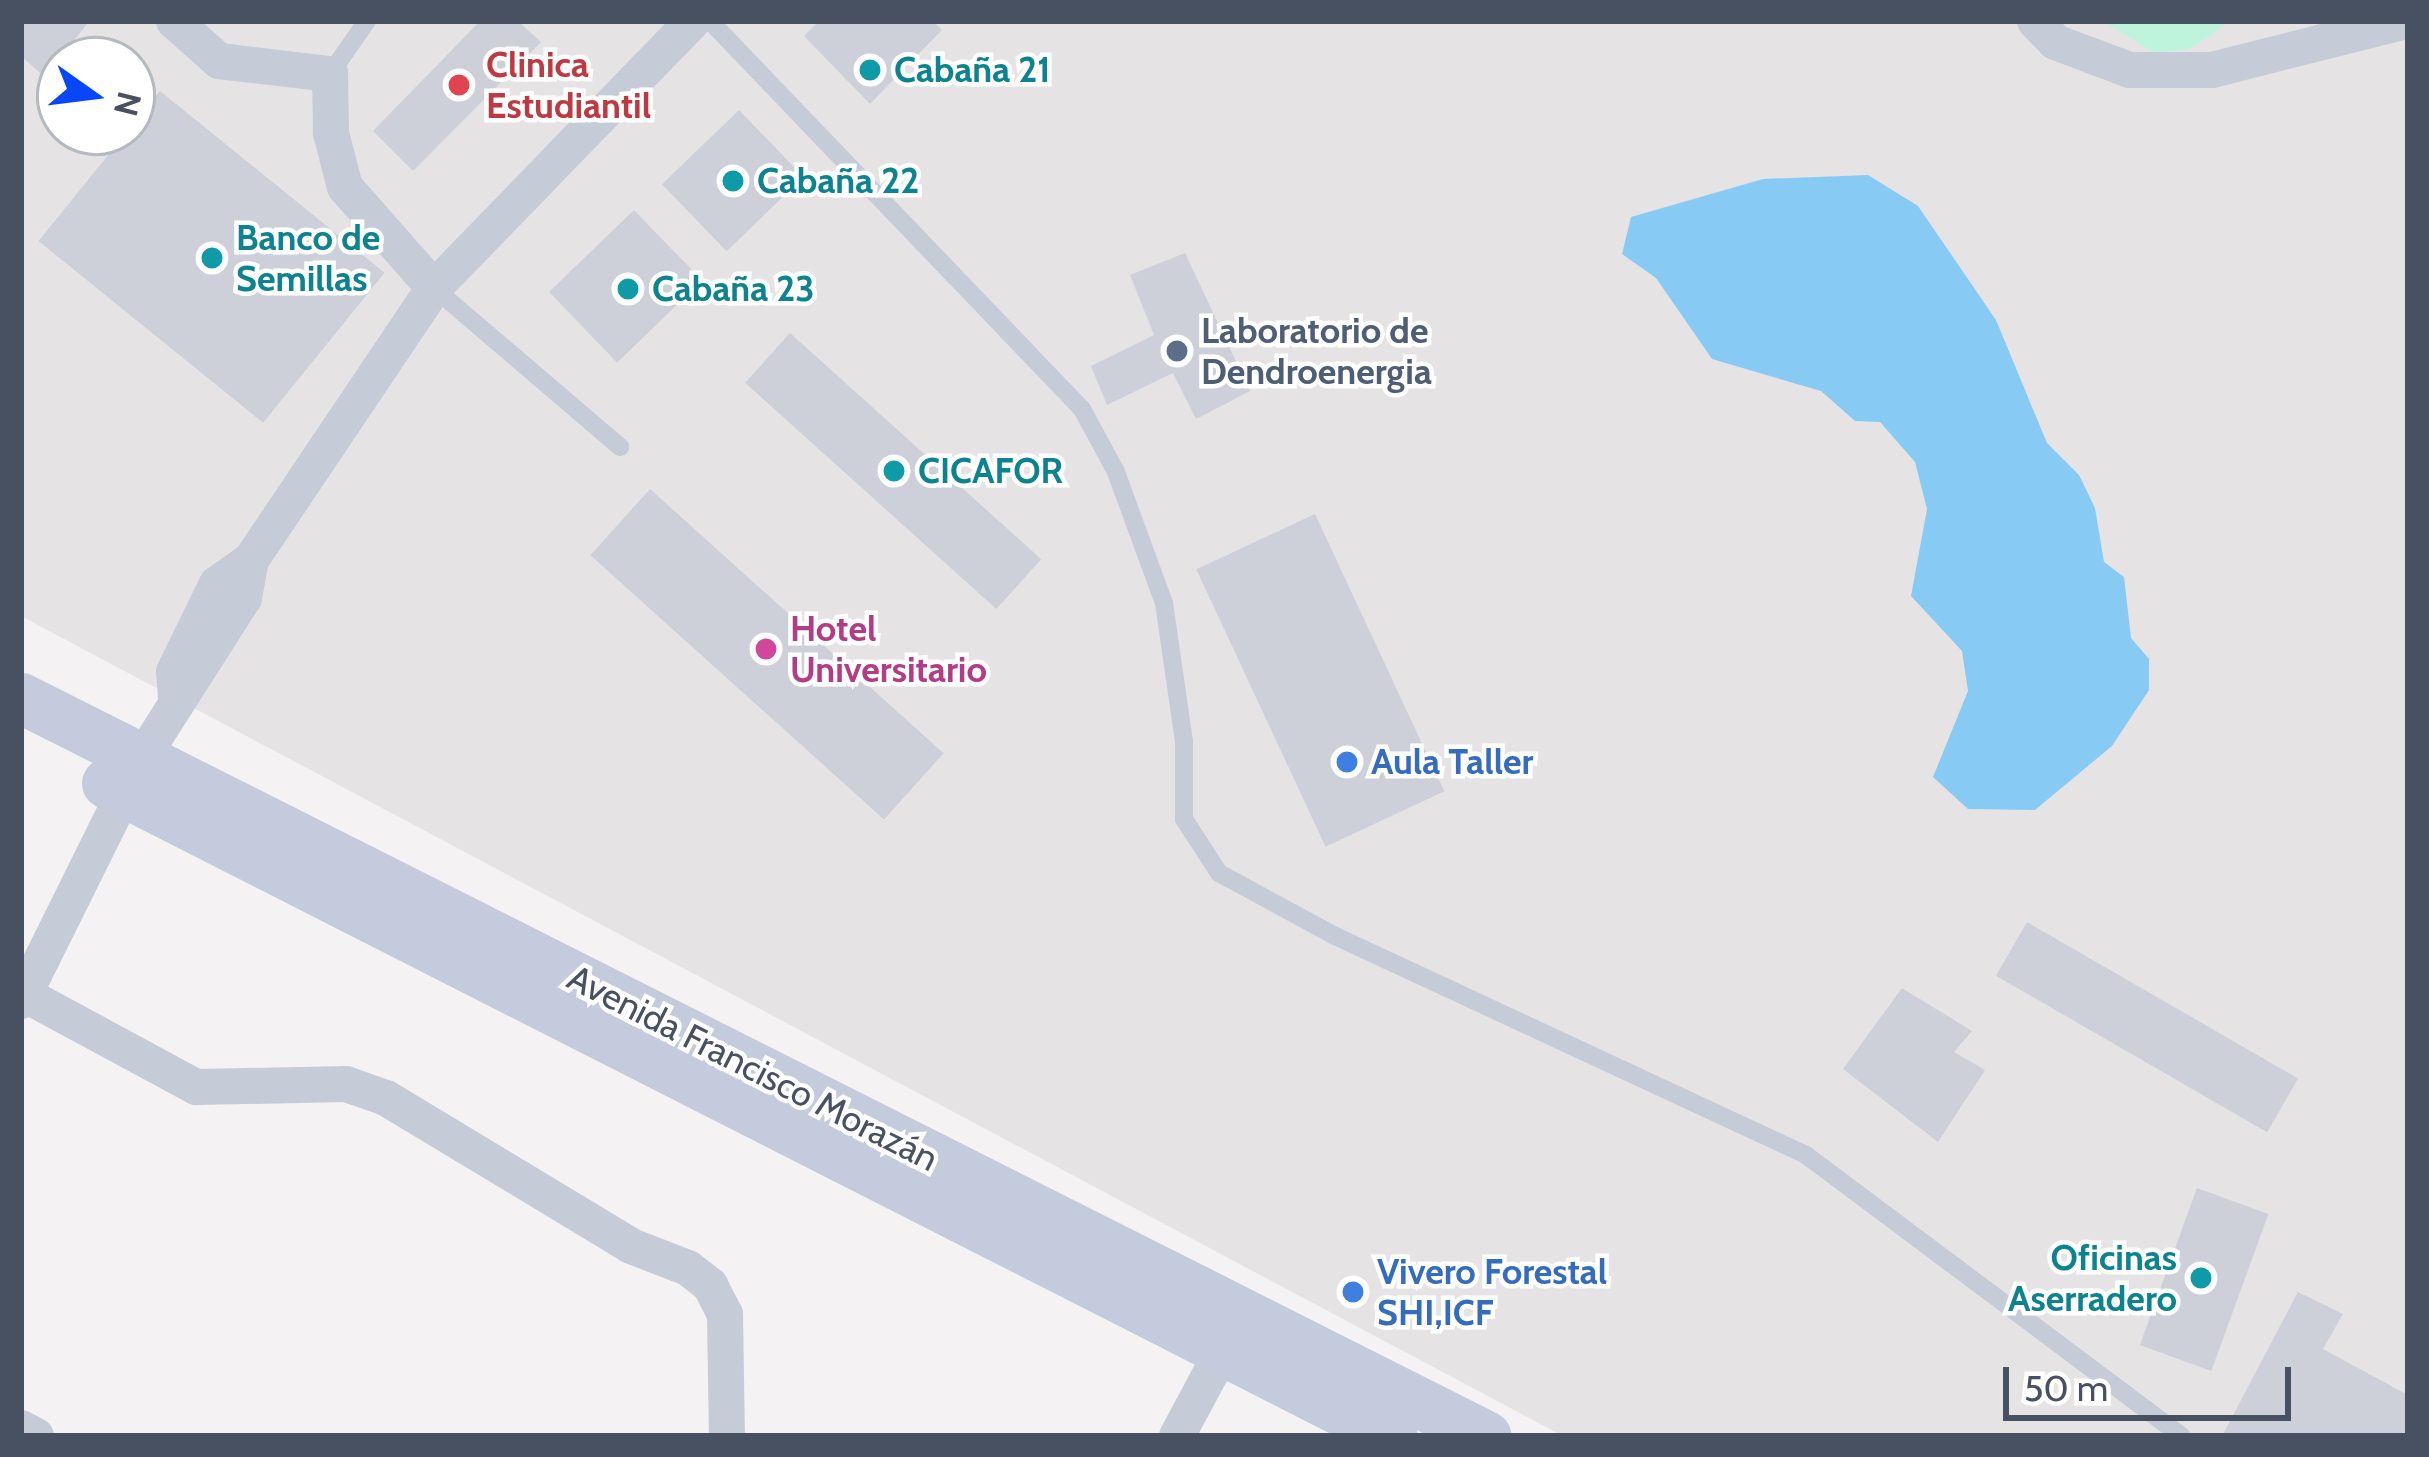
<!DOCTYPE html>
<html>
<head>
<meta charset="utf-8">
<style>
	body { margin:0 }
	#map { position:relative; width:2429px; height:1457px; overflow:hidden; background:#f4f2f2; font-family:Cabin,sans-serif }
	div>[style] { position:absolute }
	.education>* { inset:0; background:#e5e3e4 }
	.green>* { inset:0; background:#bef4dc }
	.water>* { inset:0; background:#87cbf5 }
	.building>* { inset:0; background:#cdd0d8; transform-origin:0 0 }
	.service>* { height:18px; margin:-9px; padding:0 9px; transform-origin:9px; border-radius:9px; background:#c5cbd7 }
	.minor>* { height:36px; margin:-18px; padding:0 18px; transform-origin:18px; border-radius:18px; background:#c5cbd7 }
	.secondary>* { height:51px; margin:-25.5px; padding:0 25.5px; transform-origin:25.5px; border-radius:25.5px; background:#c3cbdc }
	.dots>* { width:33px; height:33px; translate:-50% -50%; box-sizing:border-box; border:6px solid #fff; border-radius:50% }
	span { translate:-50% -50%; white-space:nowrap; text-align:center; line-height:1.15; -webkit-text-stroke:9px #fff; paint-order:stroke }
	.health-label { font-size:36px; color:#be3a42; font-weight:700 }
	.left { translate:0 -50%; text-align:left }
	.culture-label { font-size:36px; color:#0d838f; font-weight:700 }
	.right { translate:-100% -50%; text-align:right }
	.service-label { font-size:36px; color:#4e5e75; font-weight:700 }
	.hotel-label { font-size:36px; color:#b23c85; font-weight:700 }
	.shop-label { font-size:36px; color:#366cbe; font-weight:700 }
	.street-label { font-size:36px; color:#475162 }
	.frame { position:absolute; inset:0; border:24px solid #475162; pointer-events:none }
	.north { position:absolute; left:36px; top:36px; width:120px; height:120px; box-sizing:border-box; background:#fff; border:3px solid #b5b9c0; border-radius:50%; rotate:104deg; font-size:33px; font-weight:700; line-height:48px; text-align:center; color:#475162 }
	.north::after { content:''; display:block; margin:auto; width:42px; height:54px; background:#0747f9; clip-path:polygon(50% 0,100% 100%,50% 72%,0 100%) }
	.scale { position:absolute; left:2003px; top:1367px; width:288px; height:54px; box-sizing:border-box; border:6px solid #475162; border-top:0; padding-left:15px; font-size:36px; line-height:42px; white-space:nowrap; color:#475162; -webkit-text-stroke:9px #fff; paint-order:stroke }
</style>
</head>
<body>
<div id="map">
	<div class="education">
		<i style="clip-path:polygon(evenodd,21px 21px,2408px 21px,2408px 1436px,1563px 1436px,21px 616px,21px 21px,60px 60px,132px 60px,132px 132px,60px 132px,60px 60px)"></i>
	</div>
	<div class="green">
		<i style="clip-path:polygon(2103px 21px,2231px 21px,2189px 49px,2155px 53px)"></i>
	</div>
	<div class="water">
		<i style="clip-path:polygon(1868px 175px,1918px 206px,1996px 320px,2047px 443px,2079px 475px,2095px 508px,2104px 562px,2124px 577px,2131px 638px,2149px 659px,2149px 690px,2112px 746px,2035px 810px,1968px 809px,1933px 777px,1968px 691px,1962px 651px,1911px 596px,1927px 509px,1915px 462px,1880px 422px,1855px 421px,1821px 391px,1712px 359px,1656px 278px,1622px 254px,1631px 217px,1763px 179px)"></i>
	</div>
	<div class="building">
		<i style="clip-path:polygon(21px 21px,89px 21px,46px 78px,21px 56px)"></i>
		<i style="clip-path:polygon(480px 21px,518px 21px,541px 42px,413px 171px,373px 131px)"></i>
		<i style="clip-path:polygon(819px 21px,933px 21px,942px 30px,870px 104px,804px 36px)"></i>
		<i style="left:160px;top:91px;width:289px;height:193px;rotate:39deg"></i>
		<i style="left:739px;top:110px;width:93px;height:107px;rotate:46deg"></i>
		<i style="left:634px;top:210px;width:98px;height:118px;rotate:46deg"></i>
		<i style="clip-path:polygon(1185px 253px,1250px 391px,1196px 419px,1173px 373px,1107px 405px,1091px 366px,1154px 335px,1130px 275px)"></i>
		<i style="left:790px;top:333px;width:338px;height:67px;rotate:42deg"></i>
		<i style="left:650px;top:489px;width:395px;height:89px;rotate:42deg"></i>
		<i style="left:1315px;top:514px;width:306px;height:131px;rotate:65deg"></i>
		<i style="left:2027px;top:922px;width:313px;height:62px;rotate:30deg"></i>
		<i style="clip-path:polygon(1902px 988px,1972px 1031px,1954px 1052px,1985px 1070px,1938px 1142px,1843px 1069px)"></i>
		<i style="left:2197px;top:1188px;width:76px;height:167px;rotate:20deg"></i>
		<i style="clip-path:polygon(2298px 1292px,2343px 1314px,2323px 1349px,2408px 1395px,2408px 1436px,2222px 1436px)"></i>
	</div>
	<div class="service">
		<i style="left:710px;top:21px;width:538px;rotate:46.21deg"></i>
		<i style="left:1082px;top:409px;width:72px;rotate:61.6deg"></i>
		<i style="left:1116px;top:472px;width:140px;rotate:69.9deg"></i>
		<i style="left:1164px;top:603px;width:139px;rotate:81.8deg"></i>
		<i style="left:1184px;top:741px;width:78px;rotate:90deg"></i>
		<i style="left:1184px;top:819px;width:64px;rotate:57.1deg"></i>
		<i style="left:1219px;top:873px;width:130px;rotate:28.5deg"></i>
		<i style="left:1333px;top:935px;width:522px;rotate:24.94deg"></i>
		<i style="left:1806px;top:1155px;width:469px;rotate:36.8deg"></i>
		<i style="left:330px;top:74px;width:65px;rotate:-55.1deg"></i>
		<i style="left:434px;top:288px;width:245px;rotate:40.5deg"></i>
	</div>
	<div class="minor">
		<i style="left:174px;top:21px;width:60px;rotate:41.6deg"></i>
		<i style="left:219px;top:61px;width:112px;rotate:6.7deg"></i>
		<i style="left:330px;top:74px;width:59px;rotate:89deg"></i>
		<i style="left:331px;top:133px;width:56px;rotate:75.5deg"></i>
		<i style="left:345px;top:187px;width:135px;rotate:48.6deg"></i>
		<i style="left:2035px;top:21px;width:29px;rotate:46deg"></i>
		<i style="left:2055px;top:42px;width:80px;rotate:20.5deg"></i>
		<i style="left:2130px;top:70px;width:82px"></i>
		<i style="left:2212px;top:70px;width:199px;rotate:-14.2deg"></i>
		<i style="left:176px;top:698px;width:26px;rotate:-94deg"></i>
		<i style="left:174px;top:672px;width:98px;rotate:-64deg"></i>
		<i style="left:217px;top:584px;width:42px;rotate:-35.2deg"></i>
		<i style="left:251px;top:560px;width:328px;rotate:-56.1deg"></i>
		<i style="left:434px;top:288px;width:372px;rotate:-45.9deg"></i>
		<i style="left:24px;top:994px;width:196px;rotate:28.4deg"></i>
		<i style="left:196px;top:1087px;width:150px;rotate:-1.1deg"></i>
		<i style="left:346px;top:1084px;width:42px;rotate:19.3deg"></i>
		<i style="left:386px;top:1098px;width:286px;rotate:31.1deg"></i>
		<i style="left:631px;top:1246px;width:61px;rotate:21.1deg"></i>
		<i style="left:688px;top:1268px;width:28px;rotate:38deg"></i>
		<i style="left:710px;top:1285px;width:33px;rotate:63deg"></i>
		<i style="left:725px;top:1314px;width:122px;rotate:89.1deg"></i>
		<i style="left:21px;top:1001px;width:268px;rotate:-63.6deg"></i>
		<i style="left:140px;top:761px;width:193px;rotate:-57.5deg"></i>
		<i style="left:244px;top:598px;width:39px;rotate:-80deg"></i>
		<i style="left:21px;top:1428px;width:17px;rotate:28deg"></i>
		<i style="left:1177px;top:1436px;width:123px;rotate:-61.8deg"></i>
	</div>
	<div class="secondary">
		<i style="left:21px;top:698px;width:1640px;rotate:26.74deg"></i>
		<i style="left:107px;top:783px;width:1441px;rotate:26.94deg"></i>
	</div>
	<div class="dots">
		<i style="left:870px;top:70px;background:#0f9aa8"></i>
		<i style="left:459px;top:85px;background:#e0444e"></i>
		<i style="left:733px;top:181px;background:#0f9aa8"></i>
		<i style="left:212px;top:258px;background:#0f9aa8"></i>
		<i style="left:628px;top:289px;background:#0f9aa8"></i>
		<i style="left:1177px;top:351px;background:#5c6f8a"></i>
		<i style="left:894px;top:471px;background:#0f9aa8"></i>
		<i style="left:766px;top:649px;background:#d1479c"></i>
		<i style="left:1347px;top:762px;background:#3f7fe0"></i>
		<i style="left:2201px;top:1278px;background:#0f9aa8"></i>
		<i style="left:1353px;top:1292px;background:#3f7fe0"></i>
	</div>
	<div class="health-label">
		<span class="left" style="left:486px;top:85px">Clinica<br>Estudiantil</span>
	</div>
	<div class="culture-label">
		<span class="left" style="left:894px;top:70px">Cabaña 21</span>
		<span class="left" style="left:757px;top:181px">Cabaña 22</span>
		<span class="left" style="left:236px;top:258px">Banco de<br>Semillas</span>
		<span class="left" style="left:652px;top:289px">Cabaña 23</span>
		<span class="left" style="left:918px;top:471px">CICAFOR</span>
		<span class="right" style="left:2177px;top:1278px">Oficinas<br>Aserradero</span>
	</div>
	<div class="service-label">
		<span class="left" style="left:1201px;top:351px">Laboratorio de<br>Dendroenergia</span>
	</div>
	<div class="hotel-label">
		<span class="left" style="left:790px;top:649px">Hotel<br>Universitario</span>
	</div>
	<div class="shop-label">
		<span class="left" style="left:1371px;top:762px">Aula Taller</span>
		<span class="left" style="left:1377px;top:1292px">Vivero Forestal<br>SHI,ICF</span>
	</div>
	<div class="street-label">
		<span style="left:753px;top:1068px;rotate:27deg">Avenida Francisco Morazán</span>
	</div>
	<div class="frame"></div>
	<div class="north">N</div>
	<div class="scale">50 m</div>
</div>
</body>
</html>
